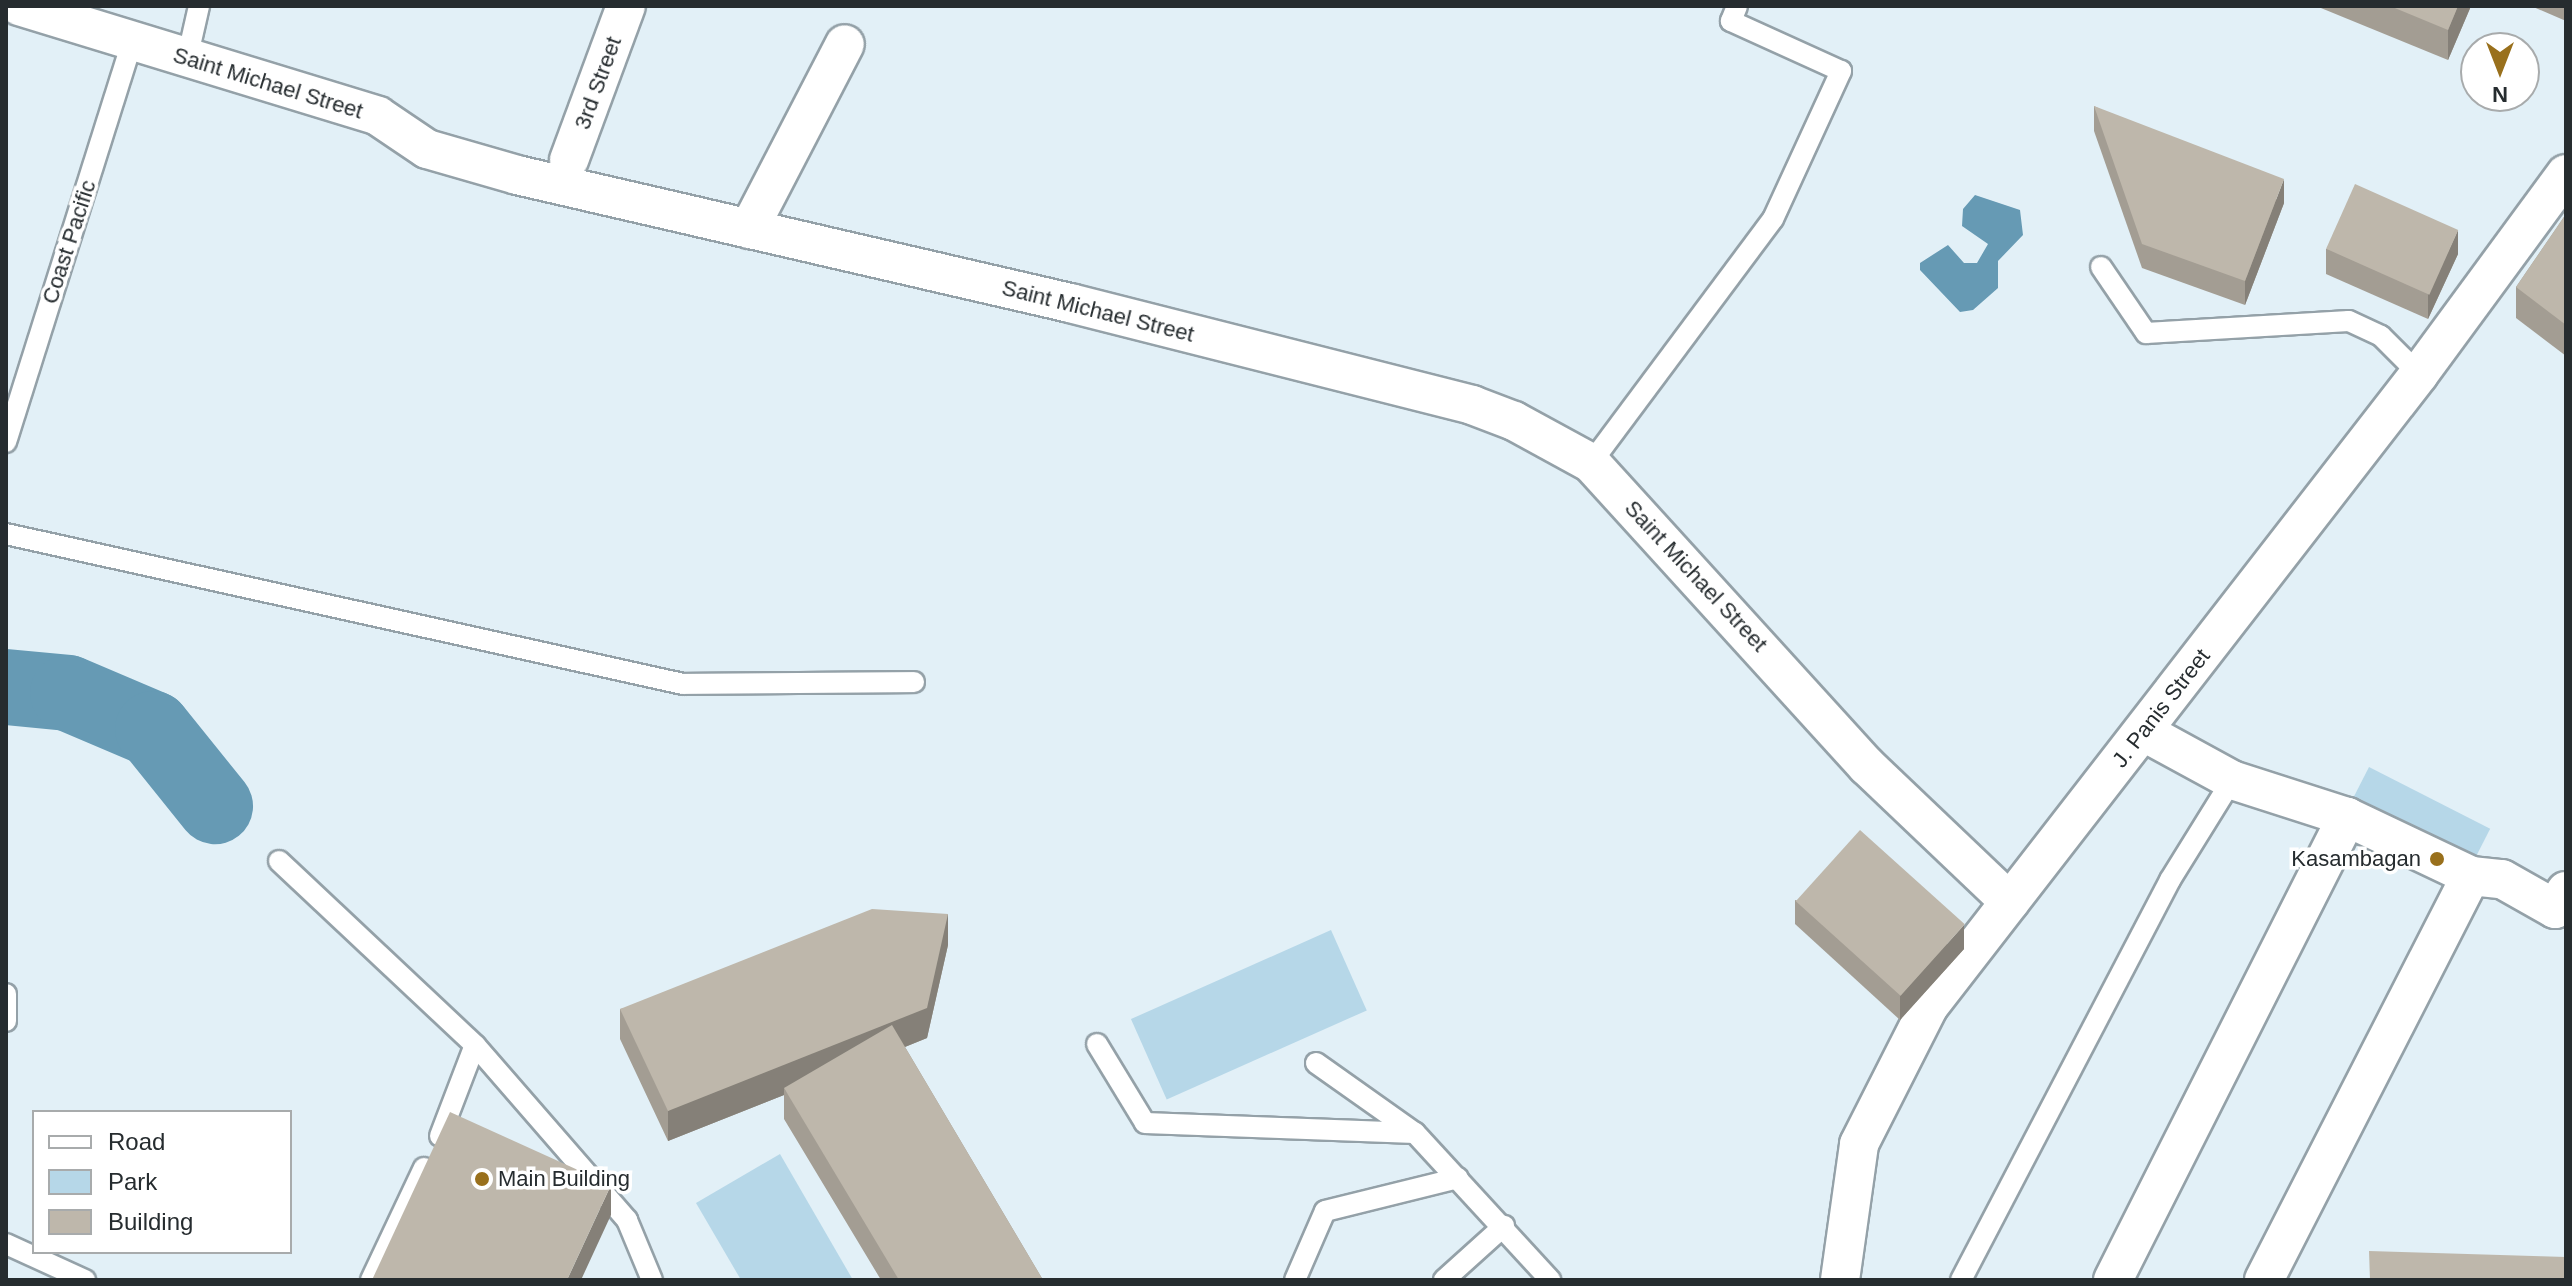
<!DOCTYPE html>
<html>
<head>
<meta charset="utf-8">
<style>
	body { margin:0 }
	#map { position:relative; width:2572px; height:1286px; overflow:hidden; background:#e2f0f7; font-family:Arial,sans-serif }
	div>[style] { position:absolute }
	.green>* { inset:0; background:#b6d7e8; transform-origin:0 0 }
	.water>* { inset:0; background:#669ab4 }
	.river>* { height:76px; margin:-38px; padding:0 38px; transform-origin:38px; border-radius:38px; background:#669ab4 }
	.roads { filter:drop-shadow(2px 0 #94a1a8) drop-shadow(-2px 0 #94a1a8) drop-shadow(0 2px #94a1a8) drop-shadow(0 -2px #94a1a8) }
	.service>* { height:20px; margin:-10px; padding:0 10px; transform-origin:10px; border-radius:10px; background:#fff }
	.minor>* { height:38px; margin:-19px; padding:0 19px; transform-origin:19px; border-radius:19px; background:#fff }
	.wall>* { inset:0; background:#a39d93 }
	.shaded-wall>* { inset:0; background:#858078 }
	.building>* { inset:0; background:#beb7ab; transform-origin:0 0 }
	.dots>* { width:22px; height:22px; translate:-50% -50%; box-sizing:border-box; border:4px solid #fff; border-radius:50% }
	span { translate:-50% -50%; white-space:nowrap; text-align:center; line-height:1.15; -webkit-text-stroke:7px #fff; paint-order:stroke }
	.street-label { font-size:22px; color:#262c2f }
	.poi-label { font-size:22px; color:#262c2f }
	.right { translate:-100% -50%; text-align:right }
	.left { translate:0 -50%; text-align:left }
	.frame { position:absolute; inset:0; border:8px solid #262c2f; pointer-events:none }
	.legend { position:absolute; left:32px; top:1110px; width:260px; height:144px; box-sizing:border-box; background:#fff; border:2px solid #a8abac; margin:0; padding:10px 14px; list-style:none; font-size:24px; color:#262c2f }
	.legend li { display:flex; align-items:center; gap:16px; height:40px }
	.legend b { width:40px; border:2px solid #a8abac }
	.north { position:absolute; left:2460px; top:32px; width:80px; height:80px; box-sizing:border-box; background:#fff; border:2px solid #a8abac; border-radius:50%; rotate:180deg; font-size:22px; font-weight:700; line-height:32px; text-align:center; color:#262c2f }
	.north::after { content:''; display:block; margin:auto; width:28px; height:36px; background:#99701c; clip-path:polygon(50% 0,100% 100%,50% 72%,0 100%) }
</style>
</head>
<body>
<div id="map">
	<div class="green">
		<i style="left:2369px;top:767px;width:136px;height:68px;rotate:27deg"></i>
		<i style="left:1331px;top:930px;width:88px;height:219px;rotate:66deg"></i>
		<i style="clip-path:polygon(780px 1154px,853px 1280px,741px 1280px,696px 1203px)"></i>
	</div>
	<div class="water">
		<i style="clip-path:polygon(1975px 195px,2020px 210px,2023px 235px,1998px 261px,1998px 288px,1973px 310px,1960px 312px,1920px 270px,1920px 263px,1948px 245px,1964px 263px,1977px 263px,1988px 244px,1962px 226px,1963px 209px)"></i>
	</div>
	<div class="river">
		<i style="left:6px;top:687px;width:62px;rotate:5.5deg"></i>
		<i style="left:68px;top:693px;width:92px;rotate:23deg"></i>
		<i style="left:153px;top:729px;width:99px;rotate:51.2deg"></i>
	</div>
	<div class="roads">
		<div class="service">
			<i style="left:187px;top:59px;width:54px;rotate:-77.2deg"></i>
			<i style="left:2101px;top:267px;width:80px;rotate:55.7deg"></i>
			<i style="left:2146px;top:333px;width:203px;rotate:-3.4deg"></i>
			<i style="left:2349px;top:321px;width:35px;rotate:25deg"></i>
			<i style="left:2381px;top:336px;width:54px;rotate:45deg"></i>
			<i style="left:6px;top:442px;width:418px;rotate:-72.5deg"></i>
			<i style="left:1591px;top:463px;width:304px;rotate:-53.3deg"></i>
			<i style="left:1773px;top:219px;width:163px;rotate:-65.3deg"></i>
			<i style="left:1841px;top:71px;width:121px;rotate:-155.6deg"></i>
			<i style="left:1731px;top:21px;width:16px;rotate:-68deg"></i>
			<i style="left:6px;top:534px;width:693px;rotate:12.49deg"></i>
			<i style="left:683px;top:684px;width:231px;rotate:-0.5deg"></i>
			<i style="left:279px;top:861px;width:269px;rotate:43.2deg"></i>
			<i style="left:6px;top:994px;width:27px;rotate:90deg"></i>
			<i style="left:1097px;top:1044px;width:92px;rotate:58.7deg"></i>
			<i style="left:1145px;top:1123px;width:270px;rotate:2.1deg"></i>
			<i style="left:1316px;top:1063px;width:121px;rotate:35.3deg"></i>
			<i style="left:1415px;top:1133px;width:200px;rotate:47.4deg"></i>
			<i style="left:440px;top:1136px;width:97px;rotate:-69deg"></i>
			<i style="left:475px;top:1045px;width:232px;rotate:49deg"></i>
			<i style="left:627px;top:1220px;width:65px;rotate:67.4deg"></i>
			<i style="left:6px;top:1244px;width:87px;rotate:24.5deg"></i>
			<i style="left:371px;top:1280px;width:124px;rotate:-64.7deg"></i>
			<i style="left:1295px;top:1280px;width:75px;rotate:-66.5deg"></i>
			<i style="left:1325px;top:1211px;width:137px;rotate:-13.9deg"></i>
			<i style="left:1444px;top:1280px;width:81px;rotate:-42deg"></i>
			<i style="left:1961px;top:1280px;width:451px;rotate:-62.4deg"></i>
			<i style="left:2170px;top:880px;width:118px;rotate:-58.2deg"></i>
		</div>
		<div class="minor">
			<i style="left:19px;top:6px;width:375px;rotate:17deg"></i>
			<i style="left:378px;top:116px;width:59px;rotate:34deg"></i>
			<i style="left:427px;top:149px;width:94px;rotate:16.1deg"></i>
			<i style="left:517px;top:175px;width:568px;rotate:13.03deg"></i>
			<i style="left:1070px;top:303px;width:415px;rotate:14.2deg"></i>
			<i style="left:1472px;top:405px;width:45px;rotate:20.9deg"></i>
			<i style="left:1514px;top:421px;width:88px;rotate:28.6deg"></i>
			<i style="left:1591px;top:463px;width:410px;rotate:47.7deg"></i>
			<i style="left:1867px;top:766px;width:197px;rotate:43.6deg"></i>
			<i style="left:569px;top:160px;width:164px;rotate:-69.7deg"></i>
			<i style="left:749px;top:229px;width:208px;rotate:-62.6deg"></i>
			<i style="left:2144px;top:732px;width:100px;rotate:28.6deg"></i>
			<i style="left:2232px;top:780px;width:121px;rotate:17.8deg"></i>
			<i style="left:2347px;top:817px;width:137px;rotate:25.4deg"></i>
			<i style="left:2471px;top:876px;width:31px;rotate:6deg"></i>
			<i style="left:2502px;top:879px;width:61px;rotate:29.5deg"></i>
			<i style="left:2555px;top:909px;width:21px;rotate:-59deg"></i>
			<i style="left:1840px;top:1280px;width:137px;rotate:-82deg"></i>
			<i style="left:1859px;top:1144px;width:155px;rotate:-63.1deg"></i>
			<i style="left:1929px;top:1006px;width:800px;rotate:-52.21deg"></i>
			<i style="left:2419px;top:374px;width:248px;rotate:-53.7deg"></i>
			<i style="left:2113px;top:1280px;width:519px;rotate:-63.19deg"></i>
			<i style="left:2264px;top:1280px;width:454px;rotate:-62.9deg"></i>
		</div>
	</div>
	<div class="wall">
		<i style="clip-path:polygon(2316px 6px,2471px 6px,2448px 60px)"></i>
		<i style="clip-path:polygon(2531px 6px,2566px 6px,2566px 21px)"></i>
		<i style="clip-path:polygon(2094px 106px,2284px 203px,2245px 305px,2142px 268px,2094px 131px)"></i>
		<i style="clip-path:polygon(2566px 214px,2566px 356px,2516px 318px,2516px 287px)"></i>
		<i style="clip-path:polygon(2326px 249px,2458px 254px,2428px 319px,2326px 274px)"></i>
		<i style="clip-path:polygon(1795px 900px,1964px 949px,1900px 1020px,1795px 924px)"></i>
		<i style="clip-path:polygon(948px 945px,927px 1038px,905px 1047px,1043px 1280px,881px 1280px,784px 1119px,784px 1095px,668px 1141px,620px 1039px,620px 1009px)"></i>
	</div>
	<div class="shaded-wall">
		<i style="clip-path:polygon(2458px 6px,2471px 6px,2448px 60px,2448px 30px)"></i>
		<i style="clip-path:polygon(2284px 179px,2284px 203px,2245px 305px,2245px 281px)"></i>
		<i style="clip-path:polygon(2458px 230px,2458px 254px,2428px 319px,2428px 295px)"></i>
		<i style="clip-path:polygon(948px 914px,948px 945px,927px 1038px,788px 1094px,784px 1088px,784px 1095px,668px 1141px,668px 1111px)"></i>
		<i style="clip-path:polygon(1964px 925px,1964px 949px,1900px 1020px,1900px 996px)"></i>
		<i style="clip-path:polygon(611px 1185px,611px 1215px,581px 1280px,567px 1280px)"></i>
	</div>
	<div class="building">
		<i style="clip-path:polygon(2390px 6px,2458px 6px,2448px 30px)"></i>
		<i style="clip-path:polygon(2094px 106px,2284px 179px,2245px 281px,2142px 244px)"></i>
		<i style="left:2355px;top:184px;width:113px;height:71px;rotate:24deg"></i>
		<i style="clip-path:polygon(2566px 214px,2566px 325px,2516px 287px)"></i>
		<i style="left:1860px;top:830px;width:141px;height:96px;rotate:42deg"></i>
		<i style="clip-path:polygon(872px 909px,948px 914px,927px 1008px,668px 1111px,620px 1009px)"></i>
		<i style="clip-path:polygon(892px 1025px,1043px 1280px,899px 1280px,784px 1088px)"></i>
		<i style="clip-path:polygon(450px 1112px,611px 1185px,567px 1280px,372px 1280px)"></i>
		<i style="clip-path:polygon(2369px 1251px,2566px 1257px,2566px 1280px,2370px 1280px)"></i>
	</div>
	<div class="dots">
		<i style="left:2437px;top:859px;background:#99701c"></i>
		<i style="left:482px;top:1179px;background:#99701c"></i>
	</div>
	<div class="street-label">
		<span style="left:268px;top:83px;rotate:17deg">Saint Michael Street</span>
		<span style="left:598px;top:83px;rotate:-70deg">3rd Street</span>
		<span style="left:69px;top:242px;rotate:-72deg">Coast Pacific</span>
		<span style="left:1098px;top:311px;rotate:14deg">Saint Michael Street</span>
		<span style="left:1696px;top:576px;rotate:47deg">Saint Michael Street</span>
		<span style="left:2161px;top:708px;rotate:-52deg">J. Panis Street</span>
	</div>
	<div class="poi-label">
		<span class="right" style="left:2421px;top:859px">Kasambagan</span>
		<span class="left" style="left:498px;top:1179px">Main Building</span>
	</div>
	<div class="frame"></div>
	<ul class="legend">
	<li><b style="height:10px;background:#fff"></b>Road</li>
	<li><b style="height:22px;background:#b6d7e8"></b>Park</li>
	<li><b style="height:22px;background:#beb7ab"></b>Building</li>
	</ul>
	<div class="north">N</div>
</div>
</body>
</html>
